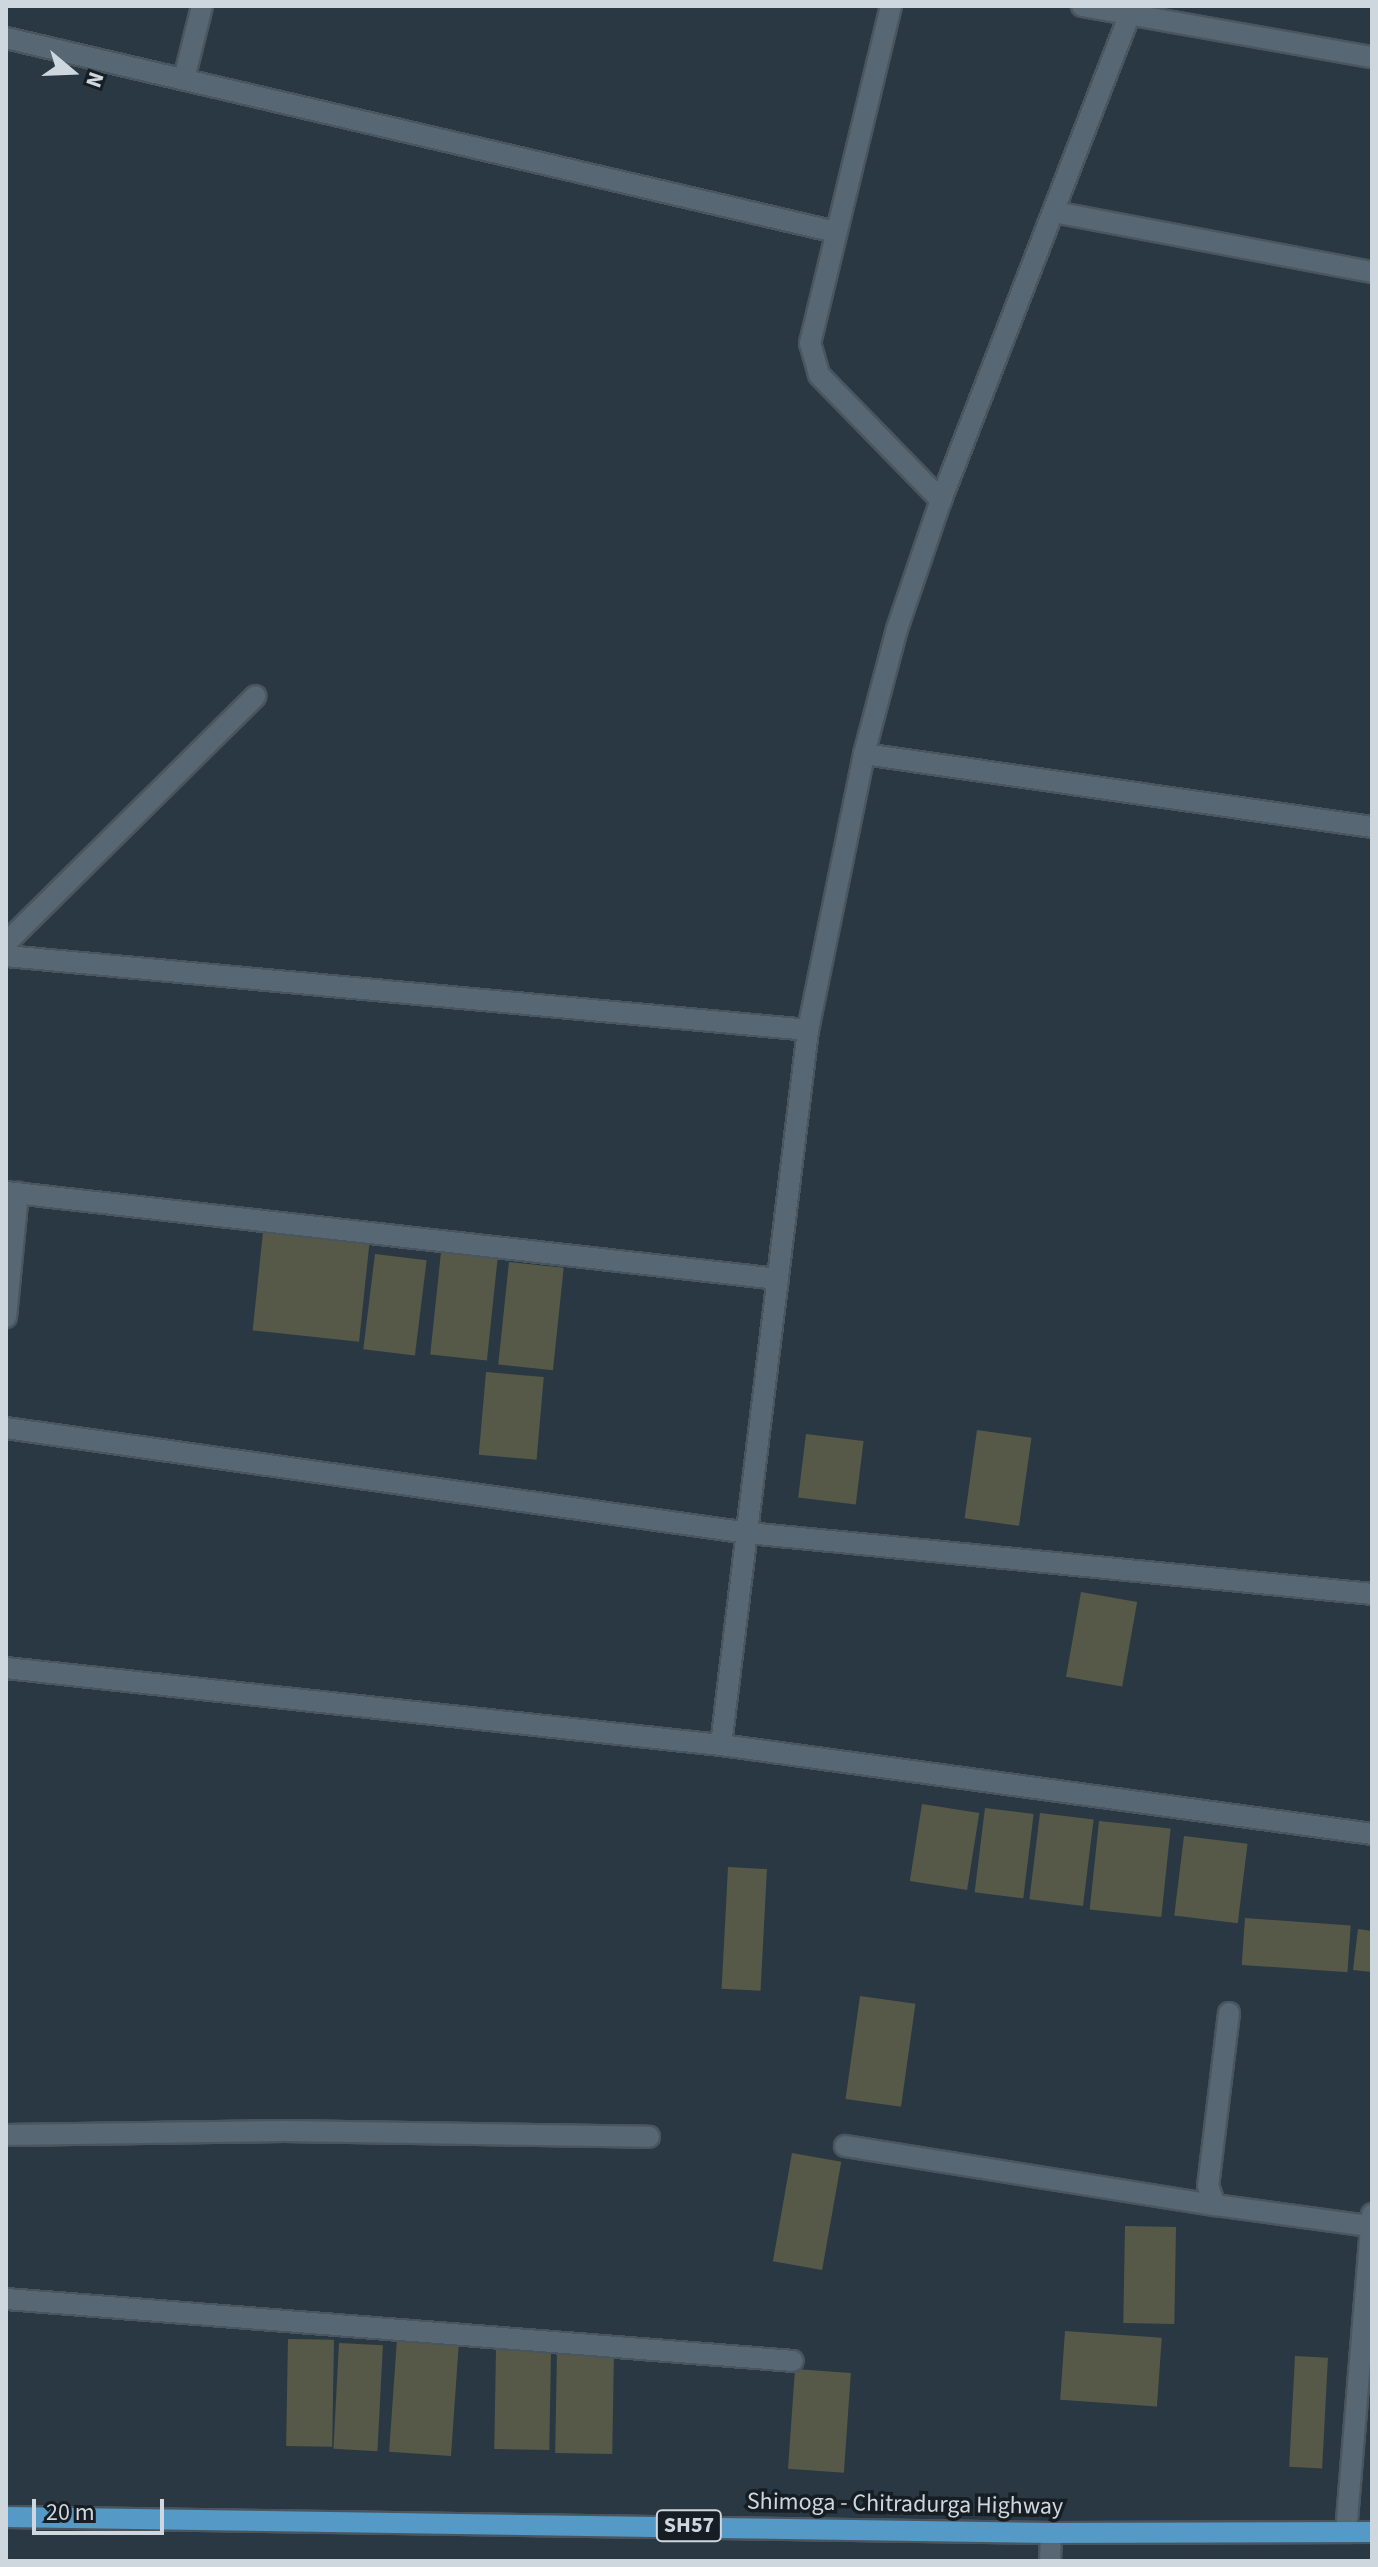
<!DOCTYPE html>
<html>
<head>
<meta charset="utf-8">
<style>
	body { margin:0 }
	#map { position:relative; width:1378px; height:2567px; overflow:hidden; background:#293843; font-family:"Source Sans 3",sans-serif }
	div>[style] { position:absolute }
	.building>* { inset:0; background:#565947; transform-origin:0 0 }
	.roads { filter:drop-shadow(2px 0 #4a565f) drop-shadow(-2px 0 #4a565f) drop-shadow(0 2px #4a565f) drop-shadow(0 -2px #4a565f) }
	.minor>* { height:20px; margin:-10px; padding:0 10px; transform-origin:10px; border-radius:10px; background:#576773 }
	.major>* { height:20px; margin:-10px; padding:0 10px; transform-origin:10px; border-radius:10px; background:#559ac6 }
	span { translate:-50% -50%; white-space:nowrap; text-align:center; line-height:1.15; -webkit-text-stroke:7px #171e23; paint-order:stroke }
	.shield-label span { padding:2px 6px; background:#171e23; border:2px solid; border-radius:6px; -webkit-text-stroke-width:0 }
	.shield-label { font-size:22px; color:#ced7de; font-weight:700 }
	.street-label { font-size:24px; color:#ced7de }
	.frame { position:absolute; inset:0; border:8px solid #ced7de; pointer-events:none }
	.north { position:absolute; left:32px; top:32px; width:80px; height:80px; -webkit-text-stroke:6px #171e23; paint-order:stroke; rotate:109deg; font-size:22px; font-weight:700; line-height:32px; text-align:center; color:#ced7de }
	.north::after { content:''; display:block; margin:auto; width:28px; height:36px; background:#ced7de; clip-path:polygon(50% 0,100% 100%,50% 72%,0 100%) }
	.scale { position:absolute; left:32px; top:2499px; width:132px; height:36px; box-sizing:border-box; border:4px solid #ced7de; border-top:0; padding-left:10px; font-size:24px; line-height:28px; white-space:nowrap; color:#ced7de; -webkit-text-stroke:6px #171e23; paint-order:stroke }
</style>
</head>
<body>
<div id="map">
	<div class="building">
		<i style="left:263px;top:1232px;width:107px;height:99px;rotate:6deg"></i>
		<i style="left:441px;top:1252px;width:57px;height:103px;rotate:6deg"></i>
		<i style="left:375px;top:1254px;width:52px;height:96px;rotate:7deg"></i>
		<i style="left:509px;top:1262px;width:55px;height:103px;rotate:6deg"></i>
		<i style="left:486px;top:1372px;width:58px;height:83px;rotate:5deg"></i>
		<i style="left:977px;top:1430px;width:55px;height:89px;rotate:8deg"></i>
		<i style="left:806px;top:1434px;width:58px;height:64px;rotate:7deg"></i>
		<i style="left:1081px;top:1592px;width:57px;height:86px;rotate:10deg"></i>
		<i style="left:922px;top:1804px;width:58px;height:78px;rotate:9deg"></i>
		<i style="left:985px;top:1808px;width:49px;height:85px;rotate:7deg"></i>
		<i style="left:1040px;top:1813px;width:54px;height:87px;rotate:7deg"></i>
		<i style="left:1099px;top:1821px;width:72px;height:89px;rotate:6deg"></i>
		<i style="left:1184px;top:1836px;width:64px;height:80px;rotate:7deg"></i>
		<i style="left:728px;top:1867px;width:39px;height:122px;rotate:3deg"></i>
		<i style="left:1245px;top:1918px;width:106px;height:47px;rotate:4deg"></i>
		<i style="clip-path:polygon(1358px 1929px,1372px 1931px,1372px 1972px,1353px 1970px)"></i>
		<i style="left:860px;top:1996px;width:56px;height:104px;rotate:8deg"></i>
		<i style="left:792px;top:2153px;width:50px;height:110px;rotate:10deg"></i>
		<i style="left:1125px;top:2226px;width:51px;height:97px;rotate:1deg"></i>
		<i style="left:1065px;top:2331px;width:97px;height:69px;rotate:4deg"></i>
		<i style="left:288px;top:2339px;width:46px;height:107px;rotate:1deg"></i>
		<i style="left:397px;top:2339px;width:62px;height:113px;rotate:4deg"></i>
		<i style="left:339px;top:2343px;width:44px;height:106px;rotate:3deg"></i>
		<i style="left:496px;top:2350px;width:55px;height:99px;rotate:1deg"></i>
		<i style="left:557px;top:2350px;width:57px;height:103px;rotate:1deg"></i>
		<i style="left:1295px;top:2356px;width:33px;height:111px;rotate:3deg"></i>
		<i style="left:795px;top:2369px;width:56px;height:100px;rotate:4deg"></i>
	</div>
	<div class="roads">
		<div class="minor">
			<i style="left:891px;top:6px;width:347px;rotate:103.5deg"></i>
			<i style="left:810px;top:343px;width:33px;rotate:74deg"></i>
			<i style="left:819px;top:375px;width:175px;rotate:45.7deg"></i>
			<i style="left:1082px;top:6px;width:294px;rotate:10deg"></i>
			<i style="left:6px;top:38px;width:852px;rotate:13.16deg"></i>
			<i style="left:184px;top:79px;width:75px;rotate:-76.1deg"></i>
			<i style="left:1054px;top:212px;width:324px;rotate:10.7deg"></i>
			<i style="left:864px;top:754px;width:513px;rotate:8.18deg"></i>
			<i style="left:6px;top:943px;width:351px;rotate:-44.7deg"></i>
			<i style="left:6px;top:956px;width:805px;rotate:5.27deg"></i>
			<i style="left:6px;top:1192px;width:777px;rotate:6.43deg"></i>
			<i style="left:6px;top:1317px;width:125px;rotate:-84.5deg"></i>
			<i style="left:6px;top:1428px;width:749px;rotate:8.05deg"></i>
			<i style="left:748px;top:1533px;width:627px;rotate:5.58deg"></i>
			<i style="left:6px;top:1668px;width:719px;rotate:6.15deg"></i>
			<i style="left:721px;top:1745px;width:657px;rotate:7.78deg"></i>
			<i style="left:721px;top:1745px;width:720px;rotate:-83.06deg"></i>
			<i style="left:808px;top:1030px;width:282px;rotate:-78.5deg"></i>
			<i style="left:864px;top:754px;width:129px;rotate:-75.2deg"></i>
			<i style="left:897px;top:629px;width:136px;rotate:-71.2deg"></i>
			<i style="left:941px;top:500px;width:530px;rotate:-68.76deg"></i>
			<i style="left:1229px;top:2013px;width:174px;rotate:96.9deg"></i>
			<i style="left:1208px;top:2186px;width:20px;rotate:70deg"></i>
			<i style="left:1215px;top:2205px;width:155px;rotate:7.8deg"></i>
			<i style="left:6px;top:2135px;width:278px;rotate:-0.8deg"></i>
			<i style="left:284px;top:2131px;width:365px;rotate:0.9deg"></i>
			<i style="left:845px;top:2146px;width:375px;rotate:9.1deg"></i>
			<i style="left:6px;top:2299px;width:789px;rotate:4.5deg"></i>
			<i style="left:1346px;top:2532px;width:319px;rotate:-85.3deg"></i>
			<i style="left:1050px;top:2561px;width:28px;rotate:-88deg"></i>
		</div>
		<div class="major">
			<i style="left:6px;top:2517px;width:1045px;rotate:0.88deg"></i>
			<i style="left:1051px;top:2533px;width:321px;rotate:-0.2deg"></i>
		</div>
	</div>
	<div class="shield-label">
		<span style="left:689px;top:2526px">SH57</span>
	</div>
	<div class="street-label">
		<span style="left:905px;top:2504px;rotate:1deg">Shimoga - Chitradurga Highway</span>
	</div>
	<div class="frame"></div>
	<div class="north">N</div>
	<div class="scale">20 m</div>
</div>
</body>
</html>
